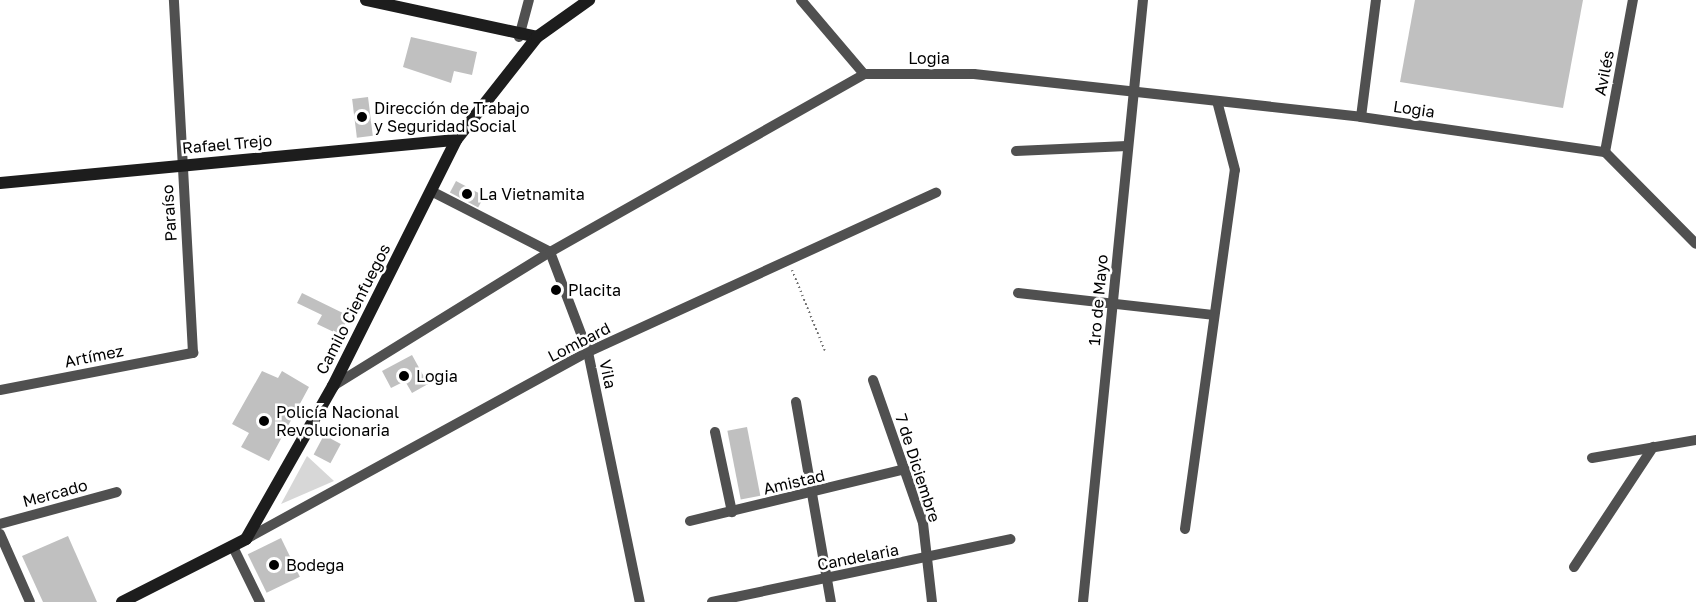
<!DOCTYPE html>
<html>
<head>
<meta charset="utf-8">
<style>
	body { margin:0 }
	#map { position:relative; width:1696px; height:602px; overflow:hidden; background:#fff; font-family:"Golos Text",sans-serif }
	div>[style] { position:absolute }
	.green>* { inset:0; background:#d7d7d7 }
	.building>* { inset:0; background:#c0c0c0; transform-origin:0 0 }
	.path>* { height:2px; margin-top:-1px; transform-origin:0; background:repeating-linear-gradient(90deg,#727272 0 1.5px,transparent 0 4.5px) }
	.street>* { height:10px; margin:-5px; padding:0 5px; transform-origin:5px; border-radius:5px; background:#505050 }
	.secondary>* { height:12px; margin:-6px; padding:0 6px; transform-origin:6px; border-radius:6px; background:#1d1d1d }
	.dots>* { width:16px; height:16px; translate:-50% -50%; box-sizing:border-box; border:3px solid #fff; border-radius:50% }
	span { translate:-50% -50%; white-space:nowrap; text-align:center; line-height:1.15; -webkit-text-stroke:5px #fff; paint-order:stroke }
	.street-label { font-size:16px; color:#000 }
	.poi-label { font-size:16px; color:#000 }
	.left { translate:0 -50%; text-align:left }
</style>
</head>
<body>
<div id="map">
	<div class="green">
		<i style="clip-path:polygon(307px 456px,334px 481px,281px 504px)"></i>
	</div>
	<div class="building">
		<i style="clip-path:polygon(1415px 0,1583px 0,1563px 108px,1400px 82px)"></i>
		<i style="clip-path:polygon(411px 37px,477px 52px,472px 75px,454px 71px,451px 83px,403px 67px)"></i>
		<i style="left:368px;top:97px;width:39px;height:16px;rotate:83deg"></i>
		<i style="left:456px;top:181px;width:32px;height:13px;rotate:28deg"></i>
		<i style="clip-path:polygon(302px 293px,349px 316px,340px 335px,317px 324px,322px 315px,297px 303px)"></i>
		<i style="clip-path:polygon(412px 355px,428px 384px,412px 393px,405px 381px,391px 388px,382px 371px)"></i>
		<i style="clip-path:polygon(262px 371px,278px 378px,282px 371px,309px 387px,269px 461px,241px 447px,249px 433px,232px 424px)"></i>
		<i style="left:747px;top:427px;width:70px;height:20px;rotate:79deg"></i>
		<i style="left:324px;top:435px;width:19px;height:22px;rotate:28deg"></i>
		<i style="clip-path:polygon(68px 536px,97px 602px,43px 602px,22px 556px)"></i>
		<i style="left:281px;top:538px;width:43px;height:37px;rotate:64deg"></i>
	</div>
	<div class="path">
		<i style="left:792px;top:270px;width:87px;rotate:67.8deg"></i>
	</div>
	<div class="street">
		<i style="left:801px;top:0;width:97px;rotate:49.6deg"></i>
		<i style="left:519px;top:37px;width:38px;rotate:-75deg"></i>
		<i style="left:1361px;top:117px;width:118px;rotate:-82.7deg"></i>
		<i style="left:1016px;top:151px;width:111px;rotate:-2.6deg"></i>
		<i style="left:1605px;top:152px;width:155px;rotate:-79.6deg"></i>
		<i style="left:1605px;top:152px;width:129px;rotate:45.3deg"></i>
		<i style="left:431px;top:191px;width:134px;rotate:27.1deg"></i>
		<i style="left:550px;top:252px;width:107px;rotate:69.2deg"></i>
		<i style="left:588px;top:352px;width:255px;rotate:78.3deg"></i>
		<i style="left:1018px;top:293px;width:196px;rotate:6.4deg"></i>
		<i style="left:873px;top:380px;width:151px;rotate:70.7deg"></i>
		<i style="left:923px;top:523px;width:80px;rotate:83.5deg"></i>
		<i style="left:333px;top:386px;width:255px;rotate:-31.7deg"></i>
		<i style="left:550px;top:252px;width:361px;rotate:-29.5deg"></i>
		<i style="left:864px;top:74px;width:110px"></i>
		<i style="left:974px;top:74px;width:389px;rotate:6.3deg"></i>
		<i style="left:1361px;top:117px;width:246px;rotate:8.2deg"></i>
		<i style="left:0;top:390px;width:197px;rotate:-10.9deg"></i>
		<i style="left:193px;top:353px;width:354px;rotate:-93.1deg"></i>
		<i style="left:796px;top:402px;width:203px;rotate:80.1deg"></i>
		<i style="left:715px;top:432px;width:82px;rotate:78deg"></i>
		<i style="left:1592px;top:458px;width:106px;rotate:-9.8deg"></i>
		<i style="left:690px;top:521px;width:221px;rotate:-13.6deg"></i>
		<i style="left:0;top:524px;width:121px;rotate:-15.3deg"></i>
		<i style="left:1185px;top:529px;width:362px;rotate:-82.1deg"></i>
		<i style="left:1235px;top:170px;width:71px;rotate:-104.6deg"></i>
		<i style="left:0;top:534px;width:74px;rotate:66.2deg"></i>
		<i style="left:246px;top:539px;width:390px;rotate:-28.7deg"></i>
		<i style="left:588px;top:352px;width:383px;rotate:-24.6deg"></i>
		<i style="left:233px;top:547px;width:61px;rotate:63.9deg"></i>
		<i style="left:1574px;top:567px;width:144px;rotate:-56.6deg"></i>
		<i style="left:712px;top:602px;width:305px;rotate:-11.9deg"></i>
		<i style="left:1083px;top:602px;width:605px;rotate:-84.31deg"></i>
	</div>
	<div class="secondary">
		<i style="left:366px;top:0;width:175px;rotate:12.2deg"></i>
		<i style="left:0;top:183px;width:458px;rotate:-5.4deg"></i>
		<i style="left:122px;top:602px;width:139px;rotate:-26.9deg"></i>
		<i style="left:246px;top:539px;width:176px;rotate:-60.4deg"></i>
		<i style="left:333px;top:386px;width:275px;rotate:-63.4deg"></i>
		<i style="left:456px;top:140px;width:131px;rotate:-51.8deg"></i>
		<i style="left:537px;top:37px;width:64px;rotate:-35.4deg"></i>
	</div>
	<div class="dots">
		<i style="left:362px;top:117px;background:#000"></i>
		<i style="left:467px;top:194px;background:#000"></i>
		<i style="left:556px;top:290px;background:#000"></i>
		<i style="left:404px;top:376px;background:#000"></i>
		<i style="left:264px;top:421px;background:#000"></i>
		<i style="left:274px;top:565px;background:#000"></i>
	</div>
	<div class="street-label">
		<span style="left:929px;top:58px">Logia</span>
		<span style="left:1604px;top:73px;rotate:-79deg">Avilés</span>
		<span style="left:1414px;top:109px;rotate:8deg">Logia</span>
		<span style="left:227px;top:144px;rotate:-5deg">Rafael Trejo</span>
		<span style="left:169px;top:213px;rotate:-94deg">Paraíso</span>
		<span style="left:1098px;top:300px;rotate:-85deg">1ro de Mayo</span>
		<span style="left:353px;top:309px;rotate:-63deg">Camilo Cienfuegos</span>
		<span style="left:579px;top:342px;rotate:-27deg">Lombard</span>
		<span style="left:94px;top:356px;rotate:-11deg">Artímez</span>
		<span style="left:608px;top:374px;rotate:78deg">Vila</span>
		<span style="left:918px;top:468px;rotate:72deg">7 de Diciembre</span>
		<span style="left:794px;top:482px;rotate:-13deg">Amistad</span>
		<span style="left:55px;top:493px;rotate:-15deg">Mercado</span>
		<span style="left:858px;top:557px;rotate:-11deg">Candelaria</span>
	</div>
	<div class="poi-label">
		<span class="left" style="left:374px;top:117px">Dirección de Trabajo<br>y Seguridad Social</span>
		<span class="left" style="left:479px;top:194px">La Vietnamita</span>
		<span class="left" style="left:568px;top:290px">Placita</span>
		<span class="left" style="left:416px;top:376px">Logia</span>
		<span class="left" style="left:276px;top:421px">Policía Nacional<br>Revolucionaria</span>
		<span class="left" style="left:286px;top:565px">Bodega</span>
	</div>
</div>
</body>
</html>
